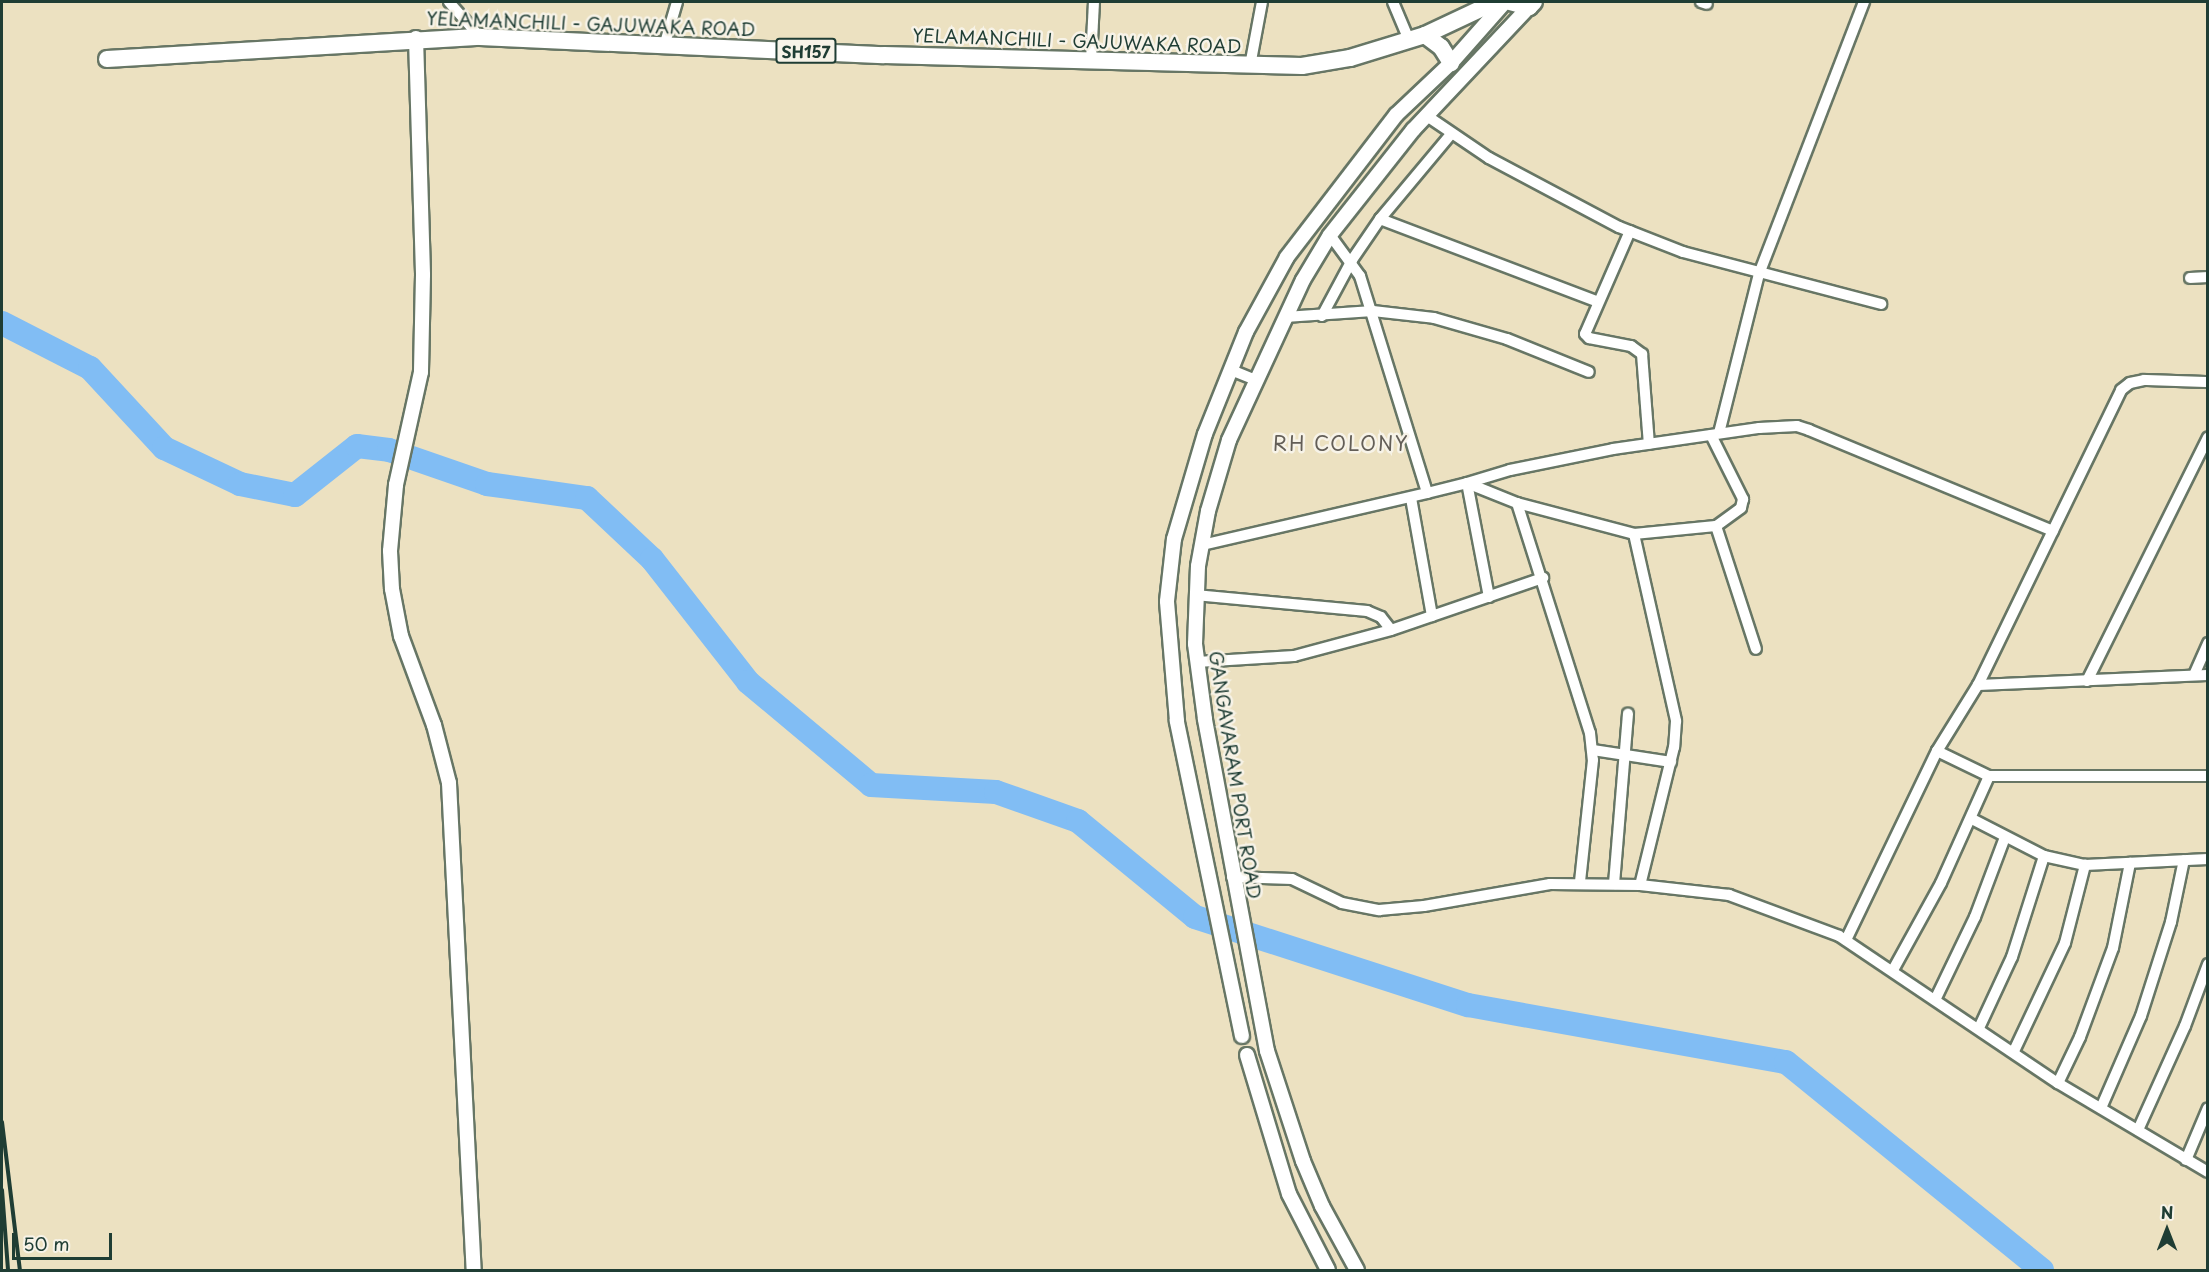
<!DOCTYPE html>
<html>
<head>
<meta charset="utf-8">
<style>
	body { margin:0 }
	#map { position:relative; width:2209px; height:1272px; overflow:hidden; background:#ece1c1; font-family:"Playpen Sans",sans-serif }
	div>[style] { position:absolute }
	.river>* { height:24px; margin:-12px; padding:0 12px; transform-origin:12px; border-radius:12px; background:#81bdf4 }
	.roads { filter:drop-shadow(2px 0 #677665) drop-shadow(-2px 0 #677665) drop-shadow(0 2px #677665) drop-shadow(0 -2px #677665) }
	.minor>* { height:10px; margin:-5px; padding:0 5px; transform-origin:5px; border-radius:5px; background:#fff }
	.tertiary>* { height:14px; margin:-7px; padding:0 7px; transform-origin:7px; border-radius:7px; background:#fff }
	.primary>* { height:16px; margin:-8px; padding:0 8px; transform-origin:8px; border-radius:8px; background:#fff }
	.rail>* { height:4px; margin:-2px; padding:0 2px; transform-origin:2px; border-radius:2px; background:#1f3d34 }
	span { translate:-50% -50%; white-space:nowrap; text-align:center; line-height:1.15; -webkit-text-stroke:5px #f7f3e8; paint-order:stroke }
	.shield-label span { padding:2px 4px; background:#f7f3e8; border:2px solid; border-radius:4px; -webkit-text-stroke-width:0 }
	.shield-label { font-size:16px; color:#1f3d34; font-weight:700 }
	.street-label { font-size:18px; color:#1f3d34 }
	.neighbourhood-label { font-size:20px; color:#635e57; letter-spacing:1.5px }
	.frame { position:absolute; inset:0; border:3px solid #1f3d34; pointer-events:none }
	.north { position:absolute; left:2137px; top:1200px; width:60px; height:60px; -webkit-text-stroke:4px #f7f3e8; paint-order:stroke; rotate:0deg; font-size:16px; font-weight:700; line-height:24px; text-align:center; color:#1f3d34 }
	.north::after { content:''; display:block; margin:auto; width:21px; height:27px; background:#1f3d34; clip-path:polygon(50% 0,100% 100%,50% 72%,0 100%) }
	.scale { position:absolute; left:12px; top:1233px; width:100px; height:27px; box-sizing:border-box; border:3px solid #1f3d34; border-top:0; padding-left:8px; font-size:18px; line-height:21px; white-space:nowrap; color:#1f3d34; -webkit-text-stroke:4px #f7f3e8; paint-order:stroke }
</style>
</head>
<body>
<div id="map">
	<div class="river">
		<i style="left:2px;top:323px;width:99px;rotate:27.1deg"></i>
		<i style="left:90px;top:368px;width:109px;rotate:47.2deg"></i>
		<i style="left:164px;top:448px;width:84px;rotate:25.3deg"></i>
		<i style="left:240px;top:484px;width:56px;rotate:11.3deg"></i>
		<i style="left:295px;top:495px;width:79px;rotate:-38.3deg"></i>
		<i style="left:357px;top:446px;width:32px;rotate:7deg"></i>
		<i style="left:389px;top:450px;width:104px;rotate:19.1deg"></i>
		<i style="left:487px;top:484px;width:101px;rotate:8deg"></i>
		<i style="left:587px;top:498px;width:89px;rotate:43.2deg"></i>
		<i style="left:652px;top:559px;width:156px;rotate:52deg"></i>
		<i style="left:748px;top:682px;width:160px;rotate:39.9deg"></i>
		<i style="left:871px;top:785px;width:125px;rotate:3.2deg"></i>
		<i style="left:996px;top:792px;width:87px;rotate:19.5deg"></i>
		<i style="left:1078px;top:821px;width:151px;rotate:39.4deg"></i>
		<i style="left:1195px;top:917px;width:287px;rotate:17.9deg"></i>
		<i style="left:1468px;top:1005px;width:323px;rotate:10.2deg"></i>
		<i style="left:1786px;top:1062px;width:330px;rotate:39.1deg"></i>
	</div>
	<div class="roads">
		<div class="minor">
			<i style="left:449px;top:2px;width:47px;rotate:48.5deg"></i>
			<i style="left:1393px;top:2px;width:41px;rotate:67.2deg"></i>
			<i style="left:1701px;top:2px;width:6px;rotate:18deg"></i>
			<i style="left:665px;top:43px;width:43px;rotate:-73.7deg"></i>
			<i style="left:1091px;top:61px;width:59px;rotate:-87.1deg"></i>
			<i style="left:1250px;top:66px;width:65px;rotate:-79.4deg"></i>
			<i style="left:1427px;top:116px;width:75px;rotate:34.1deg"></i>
			<i style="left:1489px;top:158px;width:147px;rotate:28deg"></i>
			<i style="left:1619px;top:227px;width:69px;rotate:21.3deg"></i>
			<i style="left:1683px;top:252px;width:205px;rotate:14.7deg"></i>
			<i style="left:1380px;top:219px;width:231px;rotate:20.8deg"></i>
			<i style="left:1630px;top:231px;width:112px;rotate:113.6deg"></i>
			<i style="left:1585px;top:334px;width:6px;rotate:45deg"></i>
			<i style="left:1589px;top:338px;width:43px;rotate:10.8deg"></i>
			<i style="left:1631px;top:346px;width:14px;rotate:36deg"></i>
			<i style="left:1642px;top:354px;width:90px;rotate:85.6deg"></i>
			<i style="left:1330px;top:235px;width:51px;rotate:53.8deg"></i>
			<i style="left:1360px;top:276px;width:227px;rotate:72.8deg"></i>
			<i style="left:1427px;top:493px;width:41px;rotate:-14deg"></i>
			<i style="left:1467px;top:483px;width:54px;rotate:21.8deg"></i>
			<i style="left:1517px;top:503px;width:121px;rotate:14.8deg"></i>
			<i style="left:1634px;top:534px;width:192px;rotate:77.3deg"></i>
			<i style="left:1676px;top:721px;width:26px;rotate:94deg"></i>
			<i style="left:1674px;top:747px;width:142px;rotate:103.8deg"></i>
			<i style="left:2190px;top:278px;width:18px;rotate:-3deg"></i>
			<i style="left:1322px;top:316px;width:64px;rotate:-61.8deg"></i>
			<i style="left:1352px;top:260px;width:50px;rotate:-55.7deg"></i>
			<i style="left:1380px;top:219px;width:111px;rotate:-50.1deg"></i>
			<i style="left:1285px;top:317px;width:88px;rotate:-3.9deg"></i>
			<i style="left:1373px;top:311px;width:61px;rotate:6.5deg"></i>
			<i style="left:1434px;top:318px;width:76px;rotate:16deg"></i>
			<i style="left:1507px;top:339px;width:88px;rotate:21.9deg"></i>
			<i style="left:1231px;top:370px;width:27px;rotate:22deg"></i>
			<i style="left:1719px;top:433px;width:164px;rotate:-75.9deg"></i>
			<i style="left:1759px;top:274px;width:292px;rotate:-68.9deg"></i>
			<i style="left:1711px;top:435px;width:72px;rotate:63.4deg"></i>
			<i style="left:1743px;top:499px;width:9px;rotate:103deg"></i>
			<i style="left:1741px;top:508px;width:31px;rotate:144deg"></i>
			<i style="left:1716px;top:526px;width:129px;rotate:72deg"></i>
			<i style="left:1411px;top:498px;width:120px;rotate:79.9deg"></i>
			<i style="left:1517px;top:503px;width:241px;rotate:72.4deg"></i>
			<i style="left:1590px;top:733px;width:27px;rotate:84deg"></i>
			<i style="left:1593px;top:760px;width:123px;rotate:96.1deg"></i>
			<i style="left:1634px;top:534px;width:82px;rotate:-5.6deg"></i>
			<i style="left:1202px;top:545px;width:231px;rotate:-13deg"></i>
			<i style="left:1195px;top:595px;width:173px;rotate:5.3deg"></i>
			<i style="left:1367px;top:611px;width:15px;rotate:23deg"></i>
			<i style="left:1381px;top:617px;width:16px;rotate:52deg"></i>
			<i style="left:1489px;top:597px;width:116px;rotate:-100.9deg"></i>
			<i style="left:1467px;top:483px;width:45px;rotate:-16.8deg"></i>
			<i style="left:1510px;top:470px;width:105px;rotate:-11.5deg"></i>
			<i style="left:1613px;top:449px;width:148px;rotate:-8.2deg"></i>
			<i style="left:1759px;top:428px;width:38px;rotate:-3deg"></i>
			<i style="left:1797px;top:426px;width:13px;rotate:18deg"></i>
			<i style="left:1809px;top:430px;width:264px;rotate:22.5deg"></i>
			<i style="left:1197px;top:662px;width:97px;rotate:-3.5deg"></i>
			<i style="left:1294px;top:656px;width:100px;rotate:-15deg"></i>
			<i style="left:1391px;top:630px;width:161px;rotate:-18.9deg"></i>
			<i style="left:2194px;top:675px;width:35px;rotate:-66deg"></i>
			<i style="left:2087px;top:681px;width:272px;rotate:-63.6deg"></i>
			<i style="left:1978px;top:685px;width:230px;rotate:-2.5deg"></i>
			<i style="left:1593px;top:750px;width:79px;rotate:8.7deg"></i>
			<i style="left:1937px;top:751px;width:58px;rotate:25.7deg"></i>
			<i style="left:1989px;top:776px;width:219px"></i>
			<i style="left:1972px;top:819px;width:81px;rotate:27.2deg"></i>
			<i style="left:2044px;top:856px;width:42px;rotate:12.4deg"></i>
			<i style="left:2085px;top:865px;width:123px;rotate:-2.8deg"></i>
			<i style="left:1232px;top:877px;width:60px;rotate:1.9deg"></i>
			<i style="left:1292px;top:879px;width:55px;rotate:25.6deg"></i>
			<i style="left:1342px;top:903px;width:38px;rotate:11deg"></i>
			<i style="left:1379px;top:910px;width:45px;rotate:-5.1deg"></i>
			<i style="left:1424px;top:906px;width:128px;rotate:-9.9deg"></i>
			<i style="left:1550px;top:884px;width:90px;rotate:0.6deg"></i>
			<i style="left:1640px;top:885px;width:90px;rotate:6.4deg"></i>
			<i style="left:1729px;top:895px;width:117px;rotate:20.4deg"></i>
			<i style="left:1839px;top:936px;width:264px;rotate:33.9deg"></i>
			<i style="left:2058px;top:1083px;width:174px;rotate:30.7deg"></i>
			<i style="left:1614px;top:884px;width:171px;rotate:-85.3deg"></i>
			<i style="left:1846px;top:940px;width:210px;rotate:-64.3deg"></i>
			<i style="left:1937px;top:751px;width:78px;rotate:-58.2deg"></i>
			<i style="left:1978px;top:685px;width:328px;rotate:-64.1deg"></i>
			<i style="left:2121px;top:390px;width:11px;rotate:-38deg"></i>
			<i style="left:2130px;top:383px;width:14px;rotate:-12deg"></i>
			<i style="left:2144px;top:380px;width:64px;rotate:1.8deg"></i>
			<i style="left:1893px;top:970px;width:99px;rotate:-61.1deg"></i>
			<i style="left:1941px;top:883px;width:117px;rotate:-65.8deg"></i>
			<i style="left:1936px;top:998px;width:90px;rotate:-64.3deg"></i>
			<i style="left:1975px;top:917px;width:85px;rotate:-69.4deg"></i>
			<i style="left:1979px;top:1028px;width:78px;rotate:-65.1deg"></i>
			<i style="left:2012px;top:957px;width:106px;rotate:-72.4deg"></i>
			<i style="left:2014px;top:1051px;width:119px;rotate:-64.7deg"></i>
			<i style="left:2065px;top:943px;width:81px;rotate:-75.6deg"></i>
			<i style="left:2058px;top:1083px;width:51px;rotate:-64.4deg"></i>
			<i style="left:2080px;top:1037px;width:95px;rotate:-69.7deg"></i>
			<i style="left:2113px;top:948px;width:87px;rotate:-78.7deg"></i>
			<i style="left:2101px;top:1108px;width:100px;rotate:-66.5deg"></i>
			<i style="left:2141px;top:1016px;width:99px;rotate:-72.3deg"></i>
			<i style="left:2171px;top:922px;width:63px;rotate:-78.2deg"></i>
			<i style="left:2138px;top:1130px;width:114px;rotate:-65.7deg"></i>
			<i style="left:2185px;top:1026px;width:66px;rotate:-69.6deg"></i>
			<i style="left:2186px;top:1160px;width:56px;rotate:-67.1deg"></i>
		</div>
		<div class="tertiary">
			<i style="left:416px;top:38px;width:237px;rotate:88.3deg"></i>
			<i style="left:423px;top:275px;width:97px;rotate:91.2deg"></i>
			<i style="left:421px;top:372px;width:116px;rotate:102.5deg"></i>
			<i style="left:396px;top:485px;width:66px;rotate:95.2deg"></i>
			<i style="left:390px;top:551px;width:38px;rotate:87deg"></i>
			<i style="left:392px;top:589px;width:48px;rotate:79.2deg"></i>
			<i style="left:401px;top:636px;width:95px;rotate:69.7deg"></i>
			<i style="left:434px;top:725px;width:60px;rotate:75.5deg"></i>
			<i style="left:449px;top:783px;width:488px;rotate:87.1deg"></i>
			<i style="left:1242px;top:1036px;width:322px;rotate:-101.7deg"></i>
			<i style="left:1177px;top:721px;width:120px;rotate:-94.8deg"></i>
			<i style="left:1167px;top:601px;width:62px;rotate:-83.6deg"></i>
			<i style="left:1174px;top:539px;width:109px;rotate:-73.6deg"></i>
			<i style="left:1205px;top:434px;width:110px;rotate:-68.1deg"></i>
			<i style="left:1246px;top:332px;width:85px;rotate:-61.3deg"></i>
			<i style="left:1287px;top:257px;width:179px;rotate:-52.5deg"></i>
			<i style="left:1396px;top:115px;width:76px;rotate:-43.4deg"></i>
			<i style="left:1451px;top:63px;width:81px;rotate:-48.5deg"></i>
			<i style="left:1247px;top:1055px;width:145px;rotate:73.2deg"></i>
			<i style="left:1289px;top:1194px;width:85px;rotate:62.8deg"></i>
			<i style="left:1357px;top:1270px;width:73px;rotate:-118.7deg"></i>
			<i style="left:1322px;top:1206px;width:49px;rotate:-112.9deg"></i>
			<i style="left:1303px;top:1161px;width:116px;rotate:-108.1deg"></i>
			<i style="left:1267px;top:1051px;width:338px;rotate:-100.6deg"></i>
			<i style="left:1205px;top:719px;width:76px;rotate:-97.6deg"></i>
			<i style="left:1195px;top:644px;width:78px;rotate:-87.8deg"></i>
			<i style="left:1198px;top:566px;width:56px;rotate:-79.7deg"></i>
			<i style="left:1208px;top:511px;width:74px;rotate:-73.5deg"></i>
			<i style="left:1229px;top:440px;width:176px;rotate:-65.2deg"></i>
			<i style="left:1303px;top:280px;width:52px;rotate:-59deg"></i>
			<i style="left:1330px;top:235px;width:134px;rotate:-51.7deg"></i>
			<i style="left:1413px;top:130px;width:169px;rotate:-46.7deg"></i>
		</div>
		<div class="primary">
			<i style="left:1510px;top:2px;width:20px;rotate:15deg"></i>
			<i style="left:1529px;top:7px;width:7px;rotate:-45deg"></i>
			<i style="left:1425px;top:35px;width:20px;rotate:37deg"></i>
			<i style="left:1441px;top:47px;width:19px;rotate:58deg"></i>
			<i style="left:107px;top:59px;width:374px;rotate:-3.4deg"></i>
			<i style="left:480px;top:37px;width:404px;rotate:2.6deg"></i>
			<i style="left:884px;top:55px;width:418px;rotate:1.5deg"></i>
			<i style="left:1302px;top:66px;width:49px;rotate:-9.5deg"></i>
			<i style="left:1350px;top:58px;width:78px;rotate:-17deg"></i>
			<i style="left:1425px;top:35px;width:77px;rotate:-25.2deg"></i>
		</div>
	</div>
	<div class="rail">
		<i style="left:2px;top:1122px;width:149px;rotate:83.1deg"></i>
		<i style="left:2px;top:1190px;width:80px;rotate:85.7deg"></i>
	</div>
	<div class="shield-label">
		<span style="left:806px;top:51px">SH157</span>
	</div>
	<div class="street-label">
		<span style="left:591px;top:24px;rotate:2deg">YELAMANCHILI - GAJUWAKA ROAD</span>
		<span style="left:1077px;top:41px;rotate:2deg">YELAMANCHILI - GAJUWAKA ROAD</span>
		<span style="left:1235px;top:775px;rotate:81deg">GANGAVARAM PORT ROAD</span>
	</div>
	<div class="neighbourhood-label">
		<span style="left:1341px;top:443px">RH COLONY</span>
	</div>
	<div class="frame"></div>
	<div class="north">N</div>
	<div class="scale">50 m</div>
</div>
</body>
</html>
